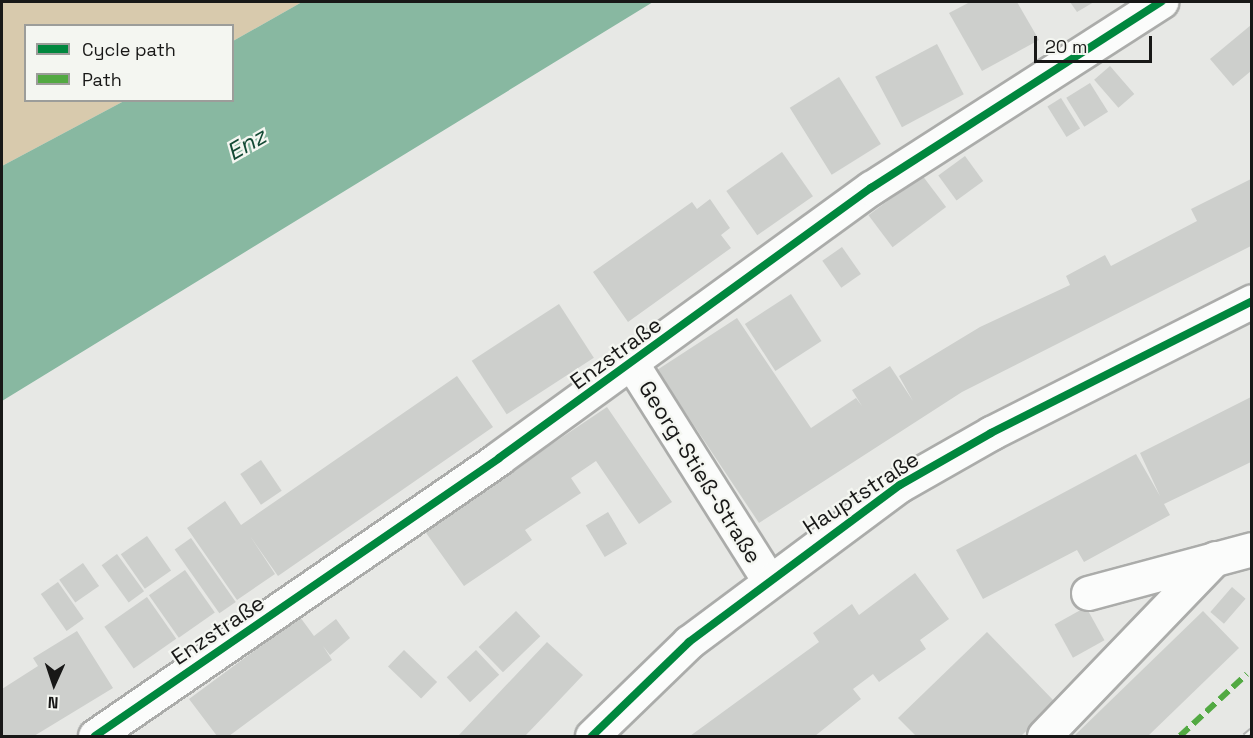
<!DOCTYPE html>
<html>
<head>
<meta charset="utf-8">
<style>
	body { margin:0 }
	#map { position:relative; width:1253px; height:738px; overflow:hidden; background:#e7e8e5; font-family:"Space Grotesk",sans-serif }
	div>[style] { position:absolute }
	.green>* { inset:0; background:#d8caad }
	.water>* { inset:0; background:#88b8a1 }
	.building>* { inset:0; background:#cdcfcc; transform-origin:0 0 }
	.roads { filter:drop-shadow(2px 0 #abacaa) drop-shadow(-2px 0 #abacaa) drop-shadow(0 2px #abacaa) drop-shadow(0 -2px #abacaa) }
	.minor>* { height:33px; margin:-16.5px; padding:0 16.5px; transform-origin:16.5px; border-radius:16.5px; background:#fbfcfb }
	.rail>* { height:7px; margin-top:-3.5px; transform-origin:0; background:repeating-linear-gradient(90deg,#f4f6f1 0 14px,#b5b6b5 0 28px); box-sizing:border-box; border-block:2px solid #b5b6b5 }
	.quiet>* { height:6px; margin-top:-3px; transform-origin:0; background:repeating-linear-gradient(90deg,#52a942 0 12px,transparent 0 18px) }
	.cycleway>* { height:8px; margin:-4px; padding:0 4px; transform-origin:4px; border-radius:4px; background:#00873e }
	span { translate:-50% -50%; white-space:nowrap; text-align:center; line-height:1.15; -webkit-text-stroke:4.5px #f4f6f1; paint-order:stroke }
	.street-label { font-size:22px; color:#181817 }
	.water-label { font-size:24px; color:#144a35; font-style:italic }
	.frame { position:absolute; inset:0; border:3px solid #181817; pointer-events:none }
	.legend { position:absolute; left:24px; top:24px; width:210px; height:78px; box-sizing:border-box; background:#f4f6f1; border:2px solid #9c9d9a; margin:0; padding:8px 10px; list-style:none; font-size:18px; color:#181817 }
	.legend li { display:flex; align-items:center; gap:12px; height:30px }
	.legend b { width:30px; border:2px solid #9c9d9a }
	.north { position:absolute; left:24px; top:654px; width:60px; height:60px; -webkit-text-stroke:4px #f4f6f1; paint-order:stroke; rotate:183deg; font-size:16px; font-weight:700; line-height:24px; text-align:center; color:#181817 }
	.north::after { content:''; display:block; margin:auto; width:21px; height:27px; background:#181817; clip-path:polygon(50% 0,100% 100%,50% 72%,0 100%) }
	.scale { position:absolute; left:1034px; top:36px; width:118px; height:27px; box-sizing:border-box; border:3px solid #181817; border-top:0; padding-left:8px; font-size:18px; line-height:21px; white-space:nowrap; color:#181817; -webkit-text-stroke:4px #f4f6f1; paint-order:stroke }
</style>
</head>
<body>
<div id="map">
	<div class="green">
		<i style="clip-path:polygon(2px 2px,302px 2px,233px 41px,232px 26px,26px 26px,26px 100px,124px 101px,2px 166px)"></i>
	</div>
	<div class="water">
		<i style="clip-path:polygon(302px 2px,653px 2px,2px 401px,2px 166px,124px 101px,232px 100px,233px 41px)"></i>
	</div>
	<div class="building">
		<i style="clip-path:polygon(970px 2px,1017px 2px,1039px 40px,982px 71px,949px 13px)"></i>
		<i style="clip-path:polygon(1070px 2px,1094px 2px,1077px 12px)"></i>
		<i style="clip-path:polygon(1251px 25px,1251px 71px,1233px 86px,1210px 59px)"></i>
		<i style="left:937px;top:44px;width:57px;height:70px;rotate:62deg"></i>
		<i style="left:1110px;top:66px;width:37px;height:21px;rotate:49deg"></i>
		<i style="left:839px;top:77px;width:79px;height:58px;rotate:58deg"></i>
		<i style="left:1090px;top:83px;width:34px;height:28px;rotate:58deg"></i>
		<i style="left:1061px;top:98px;width:36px;height:16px;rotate:58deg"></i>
		<i style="left:782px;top:152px;width:54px;height:68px;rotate:55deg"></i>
		<i style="left:965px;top:156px;width:31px;height:33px;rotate:54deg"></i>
		<i style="left:922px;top:175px;width:40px;height:67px;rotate:53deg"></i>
		<i style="clip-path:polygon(1251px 179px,1251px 246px,962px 392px,759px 523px,657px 370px,737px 318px,811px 428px,856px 398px,862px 406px,852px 390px,890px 366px,913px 401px,899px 376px,980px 327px,1070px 285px,1066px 276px,1105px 255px,1111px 266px,1197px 221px,1191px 209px)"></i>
		<i style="clip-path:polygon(710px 199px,730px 228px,721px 235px,731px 248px,628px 322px,593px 272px,692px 202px,697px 209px)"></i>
		<i style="left:842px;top:247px;width:33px;height:24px;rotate:55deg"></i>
		<i style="left:791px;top:294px;width:56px;height:55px;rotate:57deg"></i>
		<i style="left:559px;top:304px;width:64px;height:104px;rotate:57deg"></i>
		<i style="clip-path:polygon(457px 376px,493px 427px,278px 576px,250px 536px,275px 574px,237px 600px,187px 528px,225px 501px,241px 525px)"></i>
		<i style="clip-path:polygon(1251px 397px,1251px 462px,1164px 504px,1170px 515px,1084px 562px,1077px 550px,983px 599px,956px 550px,1136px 454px,1160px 496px,1140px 453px)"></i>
		<i style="clip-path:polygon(607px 407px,672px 502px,639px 524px,596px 461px,571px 478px,581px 493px,525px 530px,532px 540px,464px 586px,424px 530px)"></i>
		<i style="left:261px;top:460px;width:37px;height:25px;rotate:56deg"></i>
		<i style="left:608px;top:512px;width:37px;height:26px;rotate:59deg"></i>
		<i style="left:147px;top:536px;width:42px;height:32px;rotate:55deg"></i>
		<i style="left:191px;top:538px;width:78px;height:20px;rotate:55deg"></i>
		<i style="left:117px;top:554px;width:46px;height:19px;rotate:54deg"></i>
		<i style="left:83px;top:563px;width:28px;height:29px;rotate:55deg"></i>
		<i style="left:185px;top:570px;width:52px;height:44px;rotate:55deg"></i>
		<i style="clip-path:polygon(915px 573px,949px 619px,920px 640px,926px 649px,879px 682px,873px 674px,853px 689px,861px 699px,815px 736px,690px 736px,819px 642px,813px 633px,852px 604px,859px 615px)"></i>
		<i style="left:58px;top:582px;width:45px;height:21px;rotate:55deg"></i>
		<i style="left:1232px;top:587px;width:18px;height:33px;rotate:41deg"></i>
		<i style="left:147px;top:597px;width:51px;height:52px;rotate:55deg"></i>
		<i style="left:1086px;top:607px;width:38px;height:36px;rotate:61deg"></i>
		<i style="left:516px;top:611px;width:35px;height:52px;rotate:46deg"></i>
		<i style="clip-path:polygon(1203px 611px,1239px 648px,1148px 736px,1074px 736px)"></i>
		<i style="clip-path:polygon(300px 617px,314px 636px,336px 619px,350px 638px,330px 655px,323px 646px,332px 660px,229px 736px,217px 736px,189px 699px)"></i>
		<i style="clip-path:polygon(77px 631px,113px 688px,34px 736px,2px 736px,2px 689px,38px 666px,33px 658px)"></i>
		<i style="clip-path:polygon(987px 632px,1056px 703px,1021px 736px,916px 736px,898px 718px)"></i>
		<i style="clip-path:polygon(547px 642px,583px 675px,548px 712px,525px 736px,458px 736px)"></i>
		<i style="left:404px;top:650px;width:46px;height:23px;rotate:44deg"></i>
		<i style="left:476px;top:650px;width:34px;height:40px;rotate:47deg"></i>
	</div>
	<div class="roads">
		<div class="minor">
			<i style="left:632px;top:364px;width:254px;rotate:57.7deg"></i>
			<i style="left:1088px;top:593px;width:170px;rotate:-15deg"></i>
			<i style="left:95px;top:736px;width:490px;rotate:-34.5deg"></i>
			<i style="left:499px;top:458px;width:460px;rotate:-36deg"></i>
			<i style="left:871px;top:188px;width:345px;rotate:-32.7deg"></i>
			<i style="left:592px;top:736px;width:135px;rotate:-44.1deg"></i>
			<i style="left:689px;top:642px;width:263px;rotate:-36.7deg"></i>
			<i style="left:900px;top:485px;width:105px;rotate:-29.7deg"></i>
			<i style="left:991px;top:433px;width:292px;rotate:-26.8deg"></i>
			<i style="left:1044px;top:736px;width:247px;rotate:-46.1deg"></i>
		</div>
	</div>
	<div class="rail">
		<i style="left:1245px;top:736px;width:9px;rotate:-41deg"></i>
	</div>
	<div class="quiet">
		<i style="left:1180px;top:736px;width:91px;rotate:-42.8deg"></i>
	</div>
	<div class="cycleway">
		<i style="left:95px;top:736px;width:490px;rotate:-34.5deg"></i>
		<i style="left:499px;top:458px;width:460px;rotate:-36deg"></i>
		<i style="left:871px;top:188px;width:345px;rotate:-32.7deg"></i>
		<i style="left:592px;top:736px;width:135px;rotate:-44.1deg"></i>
		<i style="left:689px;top:642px;width:263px;rotate:-36.7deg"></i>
		<i style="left:900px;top:485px;width:105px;rotate:-29.7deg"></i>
		<i style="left:991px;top:433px;width:292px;rotate:-26.8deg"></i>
	</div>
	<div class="street-label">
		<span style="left:616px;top:353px;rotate:-36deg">Enzstraße</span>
		<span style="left:700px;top:472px;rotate:58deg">Georg-Stieß-Straße</span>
		<span style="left:861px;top:493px;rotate:-33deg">Hauptstraße</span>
		<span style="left:218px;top:630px;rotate:-34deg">Enzstraße</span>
	</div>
	<div class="water-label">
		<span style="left:246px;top:144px;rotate:-30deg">Enz</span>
	</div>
	<div class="frame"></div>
	<ul class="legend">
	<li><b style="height:8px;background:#00873e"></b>Cycle path</li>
	<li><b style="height:8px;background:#52a942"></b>Path</li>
	</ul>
	<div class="north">N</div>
	<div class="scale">20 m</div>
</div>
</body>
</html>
